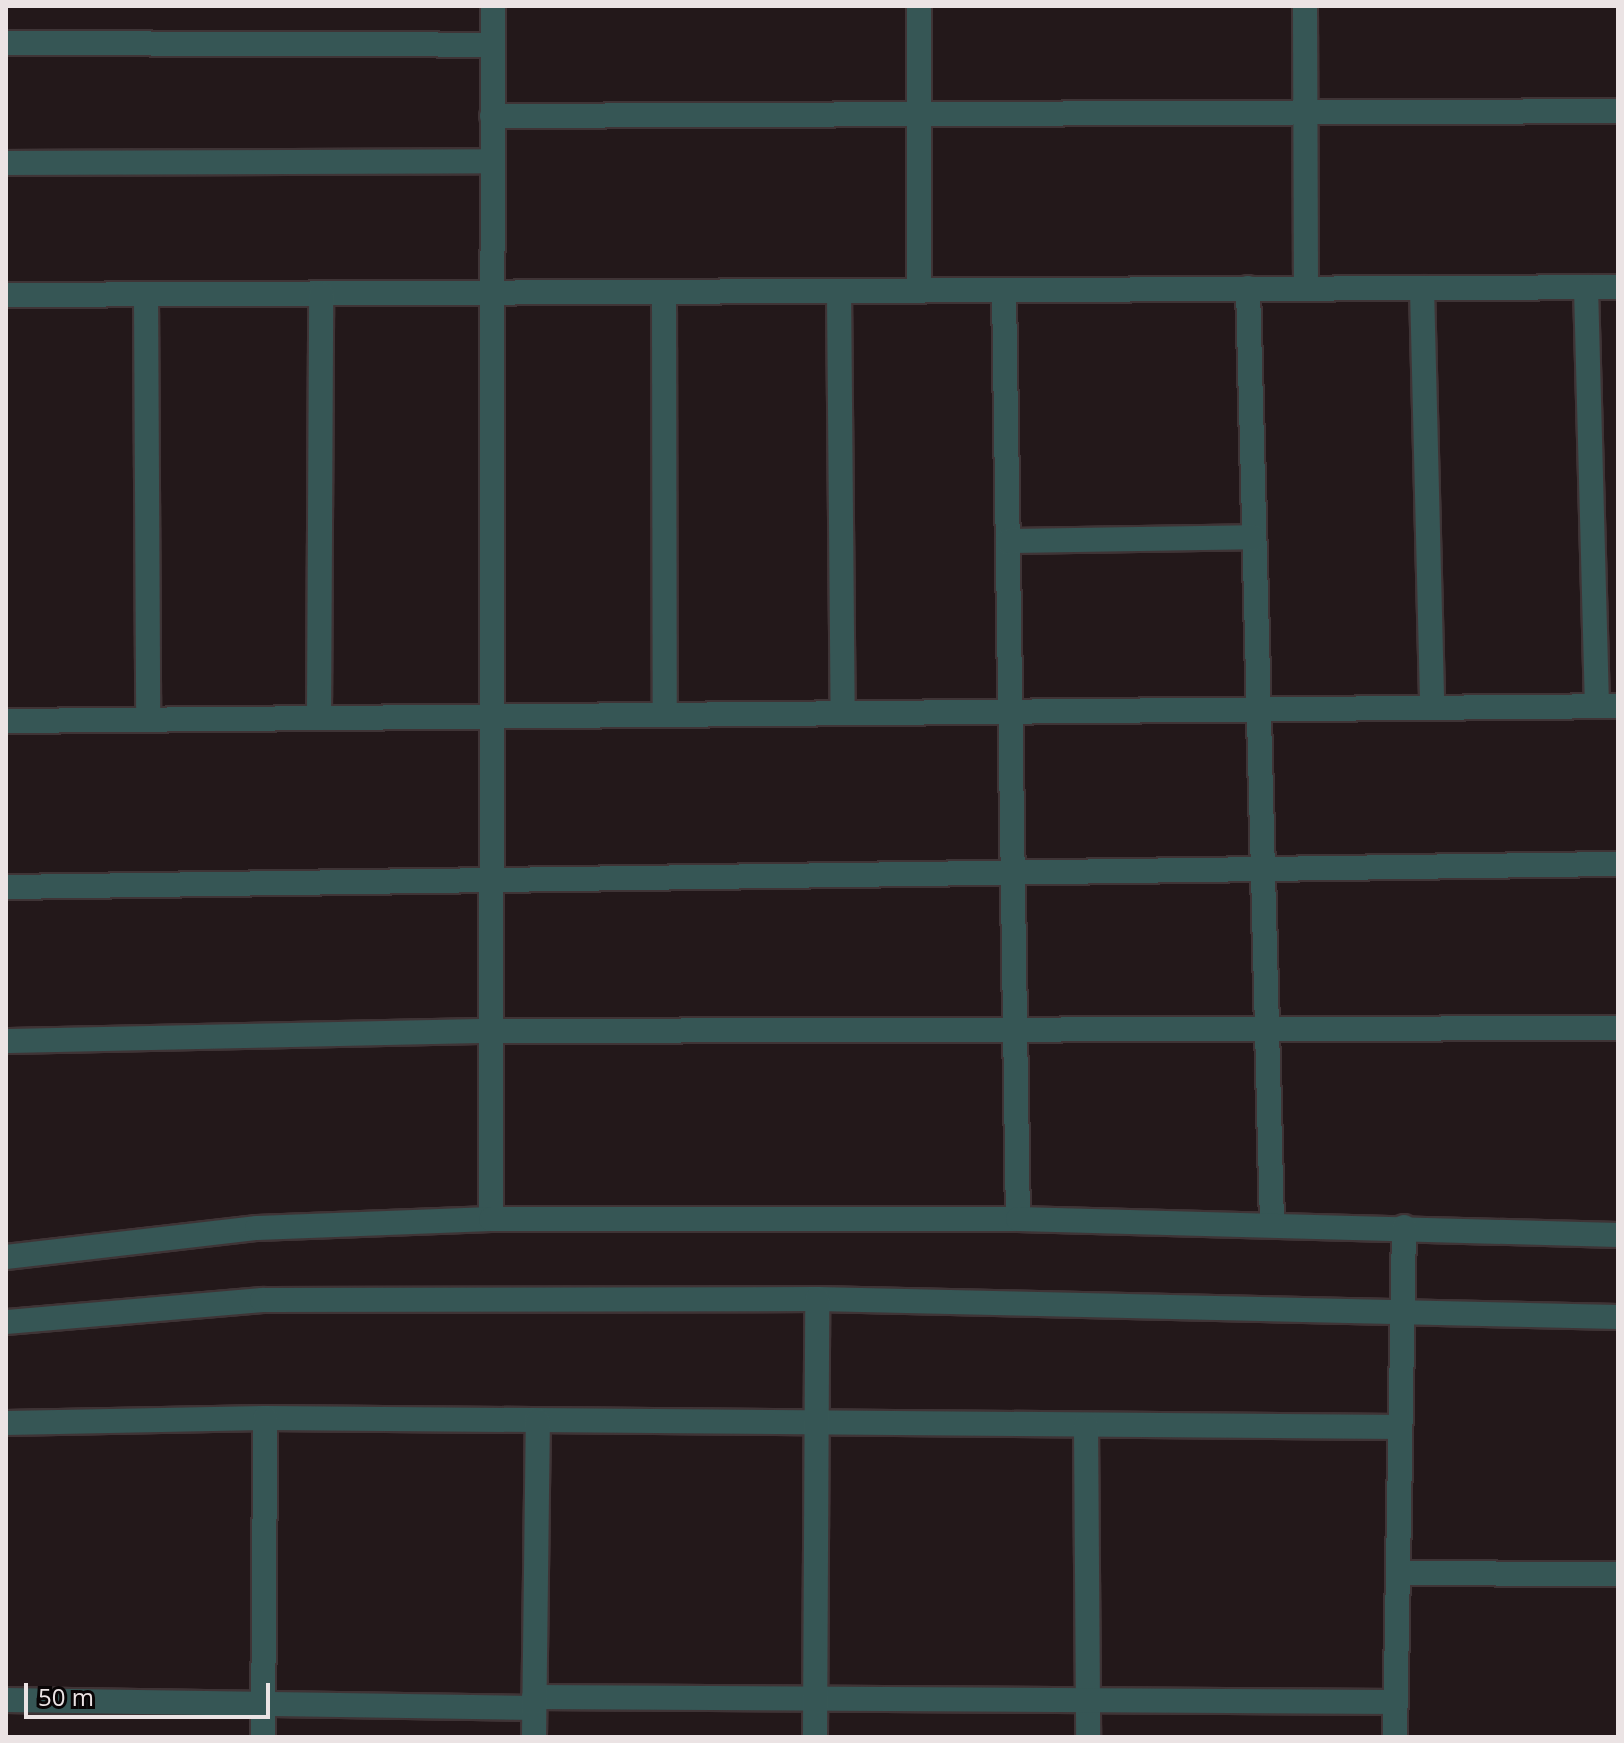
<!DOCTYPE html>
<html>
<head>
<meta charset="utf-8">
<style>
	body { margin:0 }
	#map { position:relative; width:1624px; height:1743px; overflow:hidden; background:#23181a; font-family:"Open Sans",sans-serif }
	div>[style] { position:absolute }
	.roads { filter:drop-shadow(2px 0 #3f3436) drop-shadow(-2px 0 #3f3436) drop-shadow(0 2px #3f3436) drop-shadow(0 -2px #3f3436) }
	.minor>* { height:24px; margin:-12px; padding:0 12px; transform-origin:12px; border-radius:12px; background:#365655 }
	span { translate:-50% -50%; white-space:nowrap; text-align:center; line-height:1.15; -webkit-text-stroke:6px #090506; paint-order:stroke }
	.frame { position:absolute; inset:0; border:8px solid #ebe3e4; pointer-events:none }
	.scale { position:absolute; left:24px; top:1683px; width:246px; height:36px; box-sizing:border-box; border:4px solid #ebe3e4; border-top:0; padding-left:10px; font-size:24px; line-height:28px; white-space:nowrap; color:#ebe3e4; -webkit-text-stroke:6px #090506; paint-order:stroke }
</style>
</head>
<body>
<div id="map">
	<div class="roads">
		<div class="minor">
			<i style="left:1305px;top:6px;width:283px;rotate:89.8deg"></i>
			<i style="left:6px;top:43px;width:487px;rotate:0.2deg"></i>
			<i style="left:492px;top:116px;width:1126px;rotate:-0.25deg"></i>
			<i style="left:6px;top:163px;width:486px;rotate:-0.2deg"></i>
			<i style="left:1586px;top:287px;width:419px;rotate:88.5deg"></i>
			<i style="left:1248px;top:288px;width:936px;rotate:88.53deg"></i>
			<i style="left:1422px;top:288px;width:419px;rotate:88.6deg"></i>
			<i style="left:1004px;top:290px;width:929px;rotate:89.14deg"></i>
			<i style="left:839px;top:291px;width:422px;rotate:89.5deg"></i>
			<i style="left:919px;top:291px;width:285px;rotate:-90deg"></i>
			<i style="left:664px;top:292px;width:423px;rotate:89.9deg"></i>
			<i style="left:146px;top:294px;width:426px;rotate:89.7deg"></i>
			<i style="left:6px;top:295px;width:1612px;rotate:-0.28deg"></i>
			<i style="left:1008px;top:541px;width:246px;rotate:-0.9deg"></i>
			<i style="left:319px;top:718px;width:424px;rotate:-89.7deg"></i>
			<i style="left:6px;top:721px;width:1612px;rotate:-0.53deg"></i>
			<i style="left:6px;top:887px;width:1612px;rotate:-0.82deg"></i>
			<i style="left:6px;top:1041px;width:485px;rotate:-1.2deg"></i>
			<i style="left:491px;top:1031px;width:1127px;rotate:-0.15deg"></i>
			<i style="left:491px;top:1219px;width:1213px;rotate:-89.91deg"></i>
			<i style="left:6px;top:1257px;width:253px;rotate:-6.6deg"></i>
			<i style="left:257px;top:1228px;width:234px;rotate:-2.2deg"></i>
			<i style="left:491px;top:1219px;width:527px"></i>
			<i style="left:1018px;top:1219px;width:600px;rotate:1.53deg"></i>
			<i style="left:6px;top:1322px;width:257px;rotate:-4.9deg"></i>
			<i style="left:262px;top:1300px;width:555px;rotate:-0.1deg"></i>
			<i style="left:817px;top:1299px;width:801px;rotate:1.29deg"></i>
			<i style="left:6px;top:1423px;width:259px;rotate:-1.1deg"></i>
			<i style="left:265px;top:1418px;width:1135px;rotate:0.45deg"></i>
			<i style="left:1086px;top:1425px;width:312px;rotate:89.6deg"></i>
			<i style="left:1398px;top:1573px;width:220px;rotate:0.3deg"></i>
			<i style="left:534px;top:1697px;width:862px;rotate:0.33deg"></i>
			<i style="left:6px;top:1700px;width:528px;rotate:0.87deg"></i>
			<i style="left:263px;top:1737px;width:319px;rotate:-89.6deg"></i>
			<i style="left:534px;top:1737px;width:316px;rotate:-89.3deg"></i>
			<i style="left:815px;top:1737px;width:438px;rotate:-89.7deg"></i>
			<i style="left:1395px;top:1737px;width:510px;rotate:-88.99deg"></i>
		</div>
	</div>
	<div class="frame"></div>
	<div class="scale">50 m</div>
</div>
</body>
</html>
